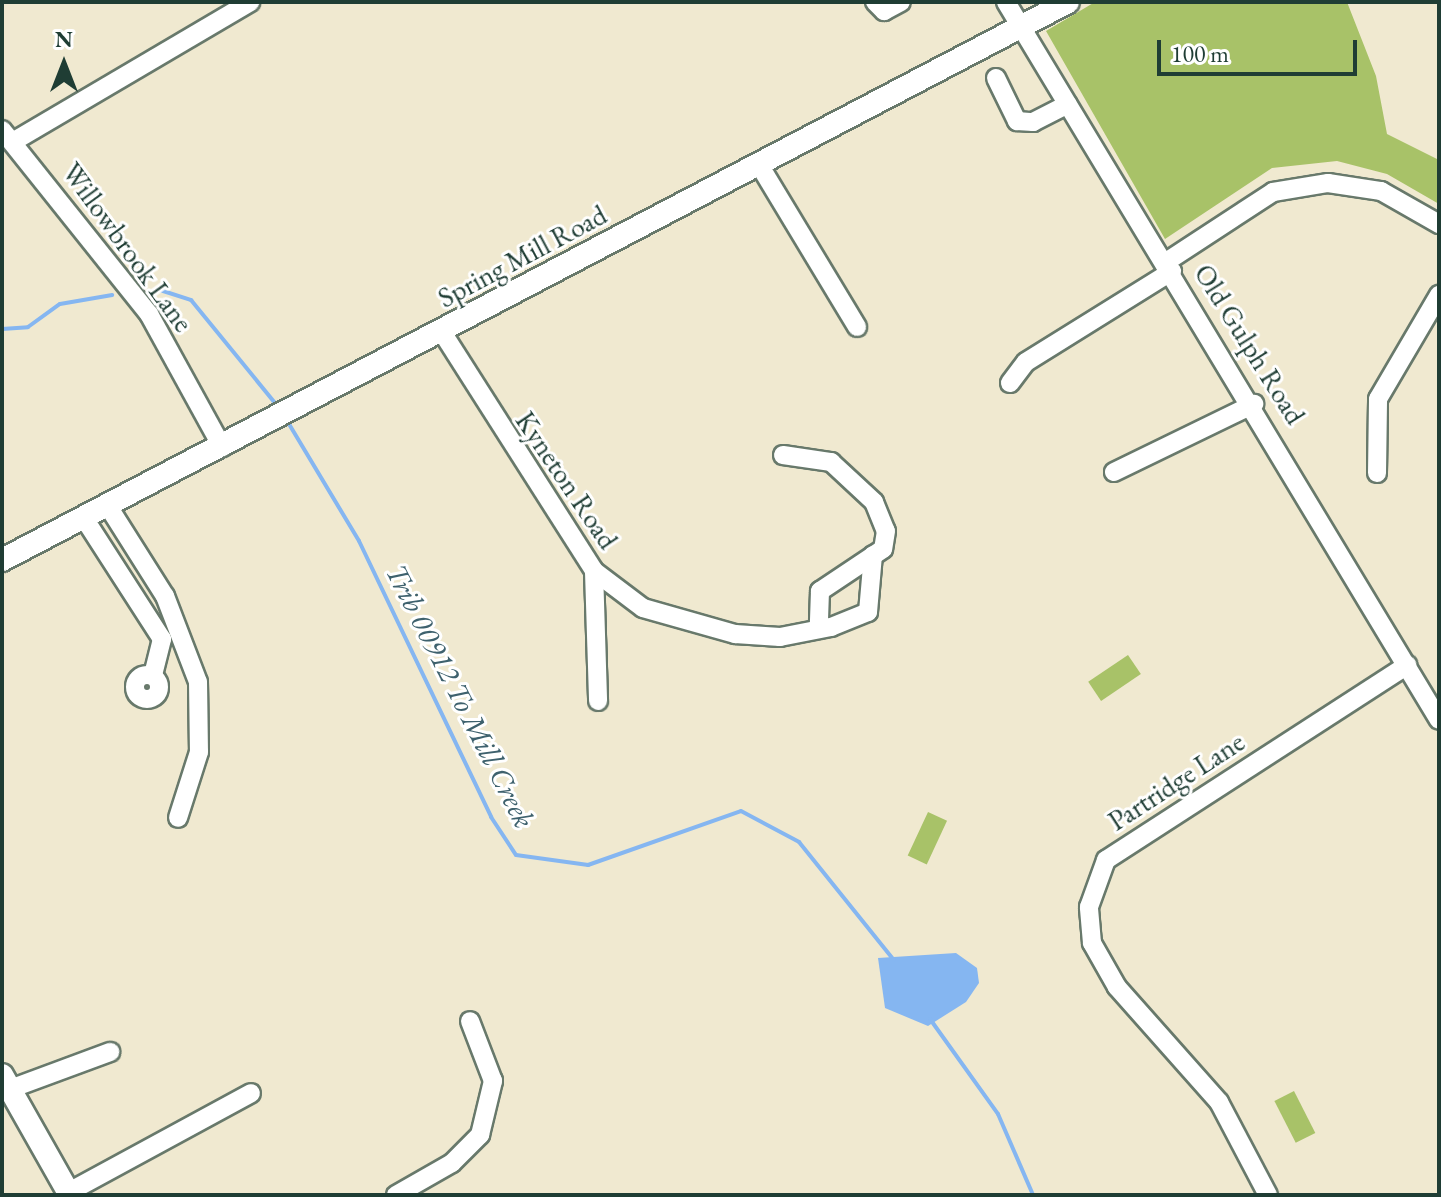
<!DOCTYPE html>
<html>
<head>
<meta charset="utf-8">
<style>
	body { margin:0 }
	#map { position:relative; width:1441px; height:1197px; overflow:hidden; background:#f0e9d0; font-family:"EB Garamond",serif }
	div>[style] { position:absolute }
	.green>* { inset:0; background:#a8c268; transform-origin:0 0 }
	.water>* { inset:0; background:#85b6f1 }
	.stream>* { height:4px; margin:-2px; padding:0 2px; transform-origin:2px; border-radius:2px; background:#85b6f1 }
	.roads { filter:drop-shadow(2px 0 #68796b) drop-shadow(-2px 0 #68796b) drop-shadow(0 2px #68796b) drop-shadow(0 -2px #68796b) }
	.minor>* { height:18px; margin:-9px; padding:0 9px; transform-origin:9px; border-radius:9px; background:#fff }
	.minor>.ring { margin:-9px; padding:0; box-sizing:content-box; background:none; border:18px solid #fff; border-radius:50% }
	.major>* { height:22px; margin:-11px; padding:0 11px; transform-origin:11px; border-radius:11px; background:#fff }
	span { translate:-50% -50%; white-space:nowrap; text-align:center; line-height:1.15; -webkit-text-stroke:6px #fff; paint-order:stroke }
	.street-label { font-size:28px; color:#1f3d34 }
	.water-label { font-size:30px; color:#3e616d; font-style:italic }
	.frame { position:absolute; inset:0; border:4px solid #1f3d34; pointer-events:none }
	.north { position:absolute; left:24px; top:24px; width:80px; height:80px; -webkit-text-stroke:6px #fff; paint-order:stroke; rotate:0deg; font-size:22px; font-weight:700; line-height:32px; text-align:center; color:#1f3d34 }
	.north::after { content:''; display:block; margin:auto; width:28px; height:36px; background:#1f3d34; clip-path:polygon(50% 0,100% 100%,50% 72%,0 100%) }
	.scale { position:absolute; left:1157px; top:40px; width:200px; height:36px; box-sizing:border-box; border:4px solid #1f3d34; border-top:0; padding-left:10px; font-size:24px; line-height:28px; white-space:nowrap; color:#1f3d34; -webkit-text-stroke:6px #fff; paint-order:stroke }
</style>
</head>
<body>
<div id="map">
	<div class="green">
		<i style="clip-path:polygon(1095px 2px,1347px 2px,1376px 76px,1387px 134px,1439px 160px,1439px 204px,1387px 174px,1337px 161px,1272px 168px,1165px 239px,1046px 31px)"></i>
		<i style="left:1128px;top:655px;width:23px;height:48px;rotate:56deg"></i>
		<i style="left:928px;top:812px;width:21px;height:48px;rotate:25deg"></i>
		<i style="left:1294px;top:1091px;width:47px;height:22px;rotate:63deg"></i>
	</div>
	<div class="water">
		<i style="clip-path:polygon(956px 953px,977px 968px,979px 983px,966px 1002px,928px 1026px,885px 1008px,878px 958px)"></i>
	</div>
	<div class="stream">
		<i style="left:160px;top:290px;width:33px;rotate:18deg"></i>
		<i style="left:191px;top:300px;width:139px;rotate:50.8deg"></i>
		<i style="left:2px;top:329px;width:26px;rotate:-4deg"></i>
		<i style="left:28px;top:327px;width:39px;rotate:-36deg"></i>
		<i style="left:60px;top:304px;width:53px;rotate:-9.8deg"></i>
		<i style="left:286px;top:419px;width:142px;rotate:59.1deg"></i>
		<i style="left:359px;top:541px;width:306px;rotate:64.4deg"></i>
		<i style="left:491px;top:817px;width:45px;rotate:56.7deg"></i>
		<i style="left:516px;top:855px;width:73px;rotate:7.9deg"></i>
		<i style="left:588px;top:865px;width:162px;rotate:-19.4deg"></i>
		<i style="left:741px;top:811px;width:66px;rotate:28.1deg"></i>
		<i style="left:799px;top:842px;width:151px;rotate:51.2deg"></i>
		<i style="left:930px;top:1019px;width:117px;rotate:54.4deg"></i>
		<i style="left:998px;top:1114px;width:88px;rotate:66.6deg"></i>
	</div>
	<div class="roads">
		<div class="minor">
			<i style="left:875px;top:2px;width:13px;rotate:45deg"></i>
			<i style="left:884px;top:11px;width:19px;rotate:-28deg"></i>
			<i style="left:1006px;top:2px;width:838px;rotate:58.91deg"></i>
			<i style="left:996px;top:78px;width:48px;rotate:64deg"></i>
			<i style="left:1017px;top:121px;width:16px;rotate:4deg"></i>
			<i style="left:1033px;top:122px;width:39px;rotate:-27deg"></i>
			<i style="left:2px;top:130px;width:236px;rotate:51.4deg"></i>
			<i style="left:149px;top:314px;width:152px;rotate:61.2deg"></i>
			<i style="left:16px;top:140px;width:272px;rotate:-30.5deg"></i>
			<i style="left:760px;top:166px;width:188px;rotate:58.9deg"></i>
			<i style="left:1166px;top:262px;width:128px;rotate:-33.2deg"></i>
			<i style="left:1273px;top:192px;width:56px;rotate:-9.3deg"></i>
			<i style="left:1328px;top:183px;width:54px;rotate:8.6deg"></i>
			<i style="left:1381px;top:191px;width:67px;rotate:29.6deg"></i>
			<i style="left:442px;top:332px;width:283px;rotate:57.5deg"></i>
			<i style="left:594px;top:571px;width:61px;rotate:37.1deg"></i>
			<i style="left:643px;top:608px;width:96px;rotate:15.8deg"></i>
			<i style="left:735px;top:634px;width:45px;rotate:3.8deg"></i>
			<i style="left:780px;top:637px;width:52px;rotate:-11.1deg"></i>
			<i style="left:831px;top:627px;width:40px;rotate:-22deg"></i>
			<i style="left:868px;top:612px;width:57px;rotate:-85deg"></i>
			<i style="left:1010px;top:383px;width:26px;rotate:-53deg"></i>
			<i style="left:1026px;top:362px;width:172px;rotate:-31.9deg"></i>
			<i style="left:783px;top:455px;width:49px;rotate:8.3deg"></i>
			<i style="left:831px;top:462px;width:59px;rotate:42.9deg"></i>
			<i style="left:874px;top:502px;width:31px;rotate:68deg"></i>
			<i style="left:886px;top:531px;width:18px;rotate:99deg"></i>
			<i style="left:883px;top:549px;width:76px;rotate:146.3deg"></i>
			<i style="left:820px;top:591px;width:38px;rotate:92deg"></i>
			<i style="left:1114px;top:472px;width:156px;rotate:-25.9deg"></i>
			<i style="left:1377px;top:473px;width:74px;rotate:-89.2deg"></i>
			<i style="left:1378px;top:399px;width:121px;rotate:-59.6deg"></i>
			<i style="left:108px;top:506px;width:107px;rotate:57.7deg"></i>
			<i style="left:165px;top:596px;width:92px;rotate:69deg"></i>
			<i style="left:198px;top:682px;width:70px;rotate:89.2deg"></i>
			<i style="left:199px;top:752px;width:69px;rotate:107.7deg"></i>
			<i style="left:84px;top:518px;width:144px;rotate:57.2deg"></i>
			<i style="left:162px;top:639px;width:38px;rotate:104deg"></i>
			<i style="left:594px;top:571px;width:130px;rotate:88.2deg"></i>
			<i class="ring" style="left:135px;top:675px;width:6px;height:6px"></i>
			<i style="left:10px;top:1089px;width:107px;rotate:-20.3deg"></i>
			<i style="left:69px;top:1192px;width:207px;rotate:-28.5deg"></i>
			<i style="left:396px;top:1195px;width:64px;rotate:-29.7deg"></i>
			<i style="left:452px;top:1163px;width:40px;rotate:-45deg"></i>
			<i style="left:480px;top:1135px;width:56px;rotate:-76.5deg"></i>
			<i style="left:493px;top:1081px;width:64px;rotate:-111deg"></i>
			<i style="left:1268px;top:1195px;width:105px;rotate:-117.8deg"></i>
			<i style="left:1219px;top:1102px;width:154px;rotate:-131.6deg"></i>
			<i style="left:1117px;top:987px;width:51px;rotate:-119.6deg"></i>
			<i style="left:1092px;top:943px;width:36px;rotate:-95deg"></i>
			<i style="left:1089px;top:907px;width:50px;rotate:-70.1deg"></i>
			<i style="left:1106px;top:860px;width:359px;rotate:-32.9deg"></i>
		</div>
		<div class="major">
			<i style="left:2px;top:560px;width:1203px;rotate:-27.63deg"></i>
			<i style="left:2px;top:1075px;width:138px;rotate:60.5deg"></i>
		</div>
	</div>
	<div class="street-label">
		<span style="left:128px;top:247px;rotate:54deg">Willowbrook Lane</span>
		<span style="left:522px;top:256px;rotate:-28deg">Spring Mill Road</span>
		<span style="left:1250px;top:344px;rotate:58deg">Old Gulph Road</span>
		<span style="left:567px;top:480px;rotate:56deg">Kyneton Road</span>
		<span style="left:1176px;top:781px;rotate:-33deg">Partridge Lane</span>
	</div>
	<div class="water-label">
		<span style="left:460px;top:696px;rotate:63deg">Trib 00912 To Mill Creek</span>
	</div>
	<div class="frame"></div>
	<div class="north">N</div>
	<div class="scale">100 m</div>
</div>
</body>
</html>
